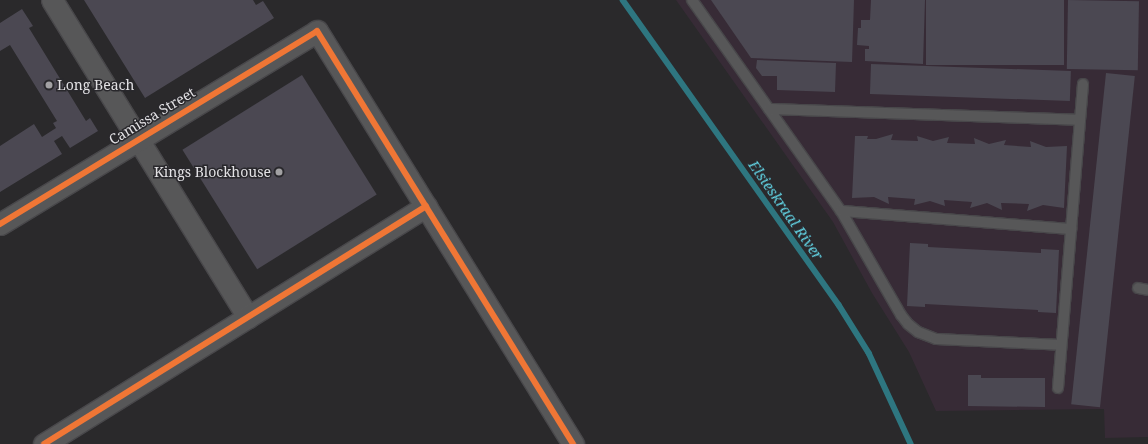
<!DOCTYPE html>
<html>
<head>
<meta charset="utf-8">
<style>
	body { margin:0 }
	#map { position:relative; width:1148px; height:444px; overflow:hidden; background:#2a292b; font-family:"Noto Serif",serif }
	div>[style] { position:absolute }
	.industrial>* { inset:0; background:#372b36 }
	.stream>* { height:5.5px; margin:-2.75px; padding:0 2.75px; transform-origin:2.75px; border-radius:2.75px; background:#2e7680 }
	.building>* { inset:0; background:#4b4852; transform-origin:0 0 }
	.roads { filter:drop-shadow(1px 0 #48474a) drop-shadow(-1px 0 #48474a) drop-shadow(0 1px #48474a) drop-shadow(0 -1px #48474a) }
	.service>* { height:10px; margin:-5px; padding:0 5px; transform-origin:5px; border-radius:5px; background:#575758 }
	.minor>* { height:21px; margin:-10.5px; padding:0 10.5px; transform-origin:10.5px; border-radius:10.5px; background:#575758 }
	.cycleway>* { height:6px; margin:-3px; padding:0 3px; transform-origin:3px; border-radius:3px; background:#f07635 }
	.dots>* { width:11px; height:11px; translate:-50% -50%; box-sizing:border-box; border:2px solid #29282c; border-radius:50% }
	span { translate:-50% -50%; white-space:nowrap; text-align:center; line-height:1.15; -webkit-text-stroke:3px #29282c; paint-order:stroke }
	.poi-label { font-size:14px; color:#e2e1e4 }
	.left { translate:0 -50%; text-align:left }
	.right { translate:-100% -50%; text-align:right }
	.street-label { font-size:14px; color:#e2e1e4 }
	.water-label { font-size:15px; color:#64daea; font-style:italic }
</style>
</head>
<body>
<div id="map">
	<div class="industrial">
		<i style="clip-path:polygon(676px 0,1148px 0,1148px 437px,1105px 438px,1104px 409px,936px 411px,909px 352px,872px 293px,833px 222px)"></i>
	</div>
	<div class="stream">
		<i style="left:623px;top:0;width:374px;rotate:54.7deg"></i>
		<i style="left:839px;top:305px;width:57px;rotate:58deg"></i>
		<i style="left:869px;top:353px;width:100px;rotate:65.2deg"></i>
	</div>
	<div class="building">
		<i style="clip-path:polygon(84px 0,253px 0,256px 5px,263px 1px,274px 18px,145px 98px)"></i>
		<i style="clip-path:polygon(711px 0,854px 0,852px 62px,751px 58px)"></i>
		<i style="clip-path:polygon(871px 0,925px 0,923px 64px,865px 61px,865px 49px,869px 49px,869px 46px,857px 45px,858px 28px,861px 28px,861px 20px,870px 20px)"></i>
		<i style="left:926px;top:0;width:138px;height:65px"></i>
		<i style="left:1068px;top:0;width:71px;height:69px;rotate:1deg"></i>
		<i style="clip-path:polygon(22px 9px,33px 26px,29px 28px,86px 121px,90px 118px,98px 131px,70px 148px,62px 136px,54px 141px,62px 154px,0 192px,0 146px,34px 124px,42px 137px,56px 128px,53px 123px,57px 121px,10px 45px,0 51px,0 23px)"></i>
		<i style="clip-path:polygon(757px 60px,836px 63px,835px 92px,777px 90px,777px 76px,762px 76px,756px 68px)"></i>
		<i style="left:871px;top:64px;width:200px;height:30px;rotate:2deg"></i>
		<i style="left:1106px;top:73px;width:29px;height:333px;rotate:6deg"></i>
		<i style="left:302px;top:75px;width:141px;height:141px;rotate:58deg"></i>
		<i style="clip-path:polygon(893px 134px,891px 140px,918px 141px,917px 136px,933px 141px,949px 137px,947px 143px,975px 144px,974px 138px,989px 144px,1006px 140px,1004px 145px,1031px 147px,1030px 141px,1046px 147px,1067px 146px,1064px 208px,1043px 205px,1027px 211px,1029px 204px,1001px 203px,1002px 210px,987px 203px,970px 208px,972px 202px,944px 200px,945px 206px,930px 201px,914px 205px,915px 199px,888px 197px,889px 204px,874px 197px,852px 198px,855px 136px,868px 136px,867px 139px,876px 139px)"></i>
		<i style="clip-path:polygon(910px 243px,928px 244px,928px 247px,1041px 253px,1041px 249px,1059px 250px,1056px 313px,1038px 312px,1038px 310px,925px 304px,925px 307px,907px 306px)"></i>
		<i style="clip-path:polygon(968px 375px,981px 375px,981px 378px,1045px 378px,1045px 407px,968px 406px)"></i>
	</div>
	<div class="roads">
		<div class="service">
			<i style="left:692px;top:0;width:258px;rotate:54.8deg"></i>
			<i style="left:841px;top:211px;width:120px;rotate:60deg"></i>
			<i style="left:901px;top:315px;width:11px;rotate:52deg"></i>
			<i style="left:908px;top:324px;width:13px;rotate:39deg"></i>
			<i style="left:918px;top:332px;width:19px;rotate:21deg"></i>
			<i style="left:936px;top:339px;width:125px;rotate:2.7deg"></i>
			<i style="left:769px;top:109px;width:311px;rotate:2deg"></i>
			<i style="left:841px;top:211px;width:231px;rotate:4.5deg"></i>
			<i style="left:1138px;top:288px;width:10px;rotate:11deg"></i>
			<i style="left:1058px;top:388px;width:305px;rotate:-85.3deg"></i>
		</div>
		<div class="minor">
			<i style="left:52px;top:0;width:373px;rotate:58.3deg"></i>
			<i style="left:0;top:224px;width:371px;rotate:-31.3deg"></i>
			<i style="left:317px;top:31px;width:486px;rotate:58.2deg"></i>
			<i style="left:44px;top:444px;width:450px;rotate:-31.9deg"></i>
		</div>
	</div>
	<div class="cycleway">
		<i style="left:0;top:224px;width:371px;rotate:-31.3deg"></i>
		<i style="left:317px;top:31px;width:486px;rotate:58.2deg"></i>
		<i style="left:44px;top:444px;width:450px;rotate:-31.9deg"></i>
	</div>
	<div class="dots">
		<i style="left:49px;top:85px;background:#a2a1a3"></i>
		<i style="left:279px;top:172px;background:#a2a1a3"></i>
	</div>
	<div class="poi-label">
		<span class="left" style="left:57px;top:85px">Long Beach</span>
		<span class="right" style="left:271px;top:172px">Kings Blockhouse</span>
	</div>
	<div class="street-label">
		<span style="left:152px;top:116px;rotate:-31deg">Camissa Street</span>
	</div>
	<div class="water-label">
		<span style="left:786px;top:210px;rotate:55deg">Elsieskraal River</span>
	</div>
</div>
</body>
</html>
